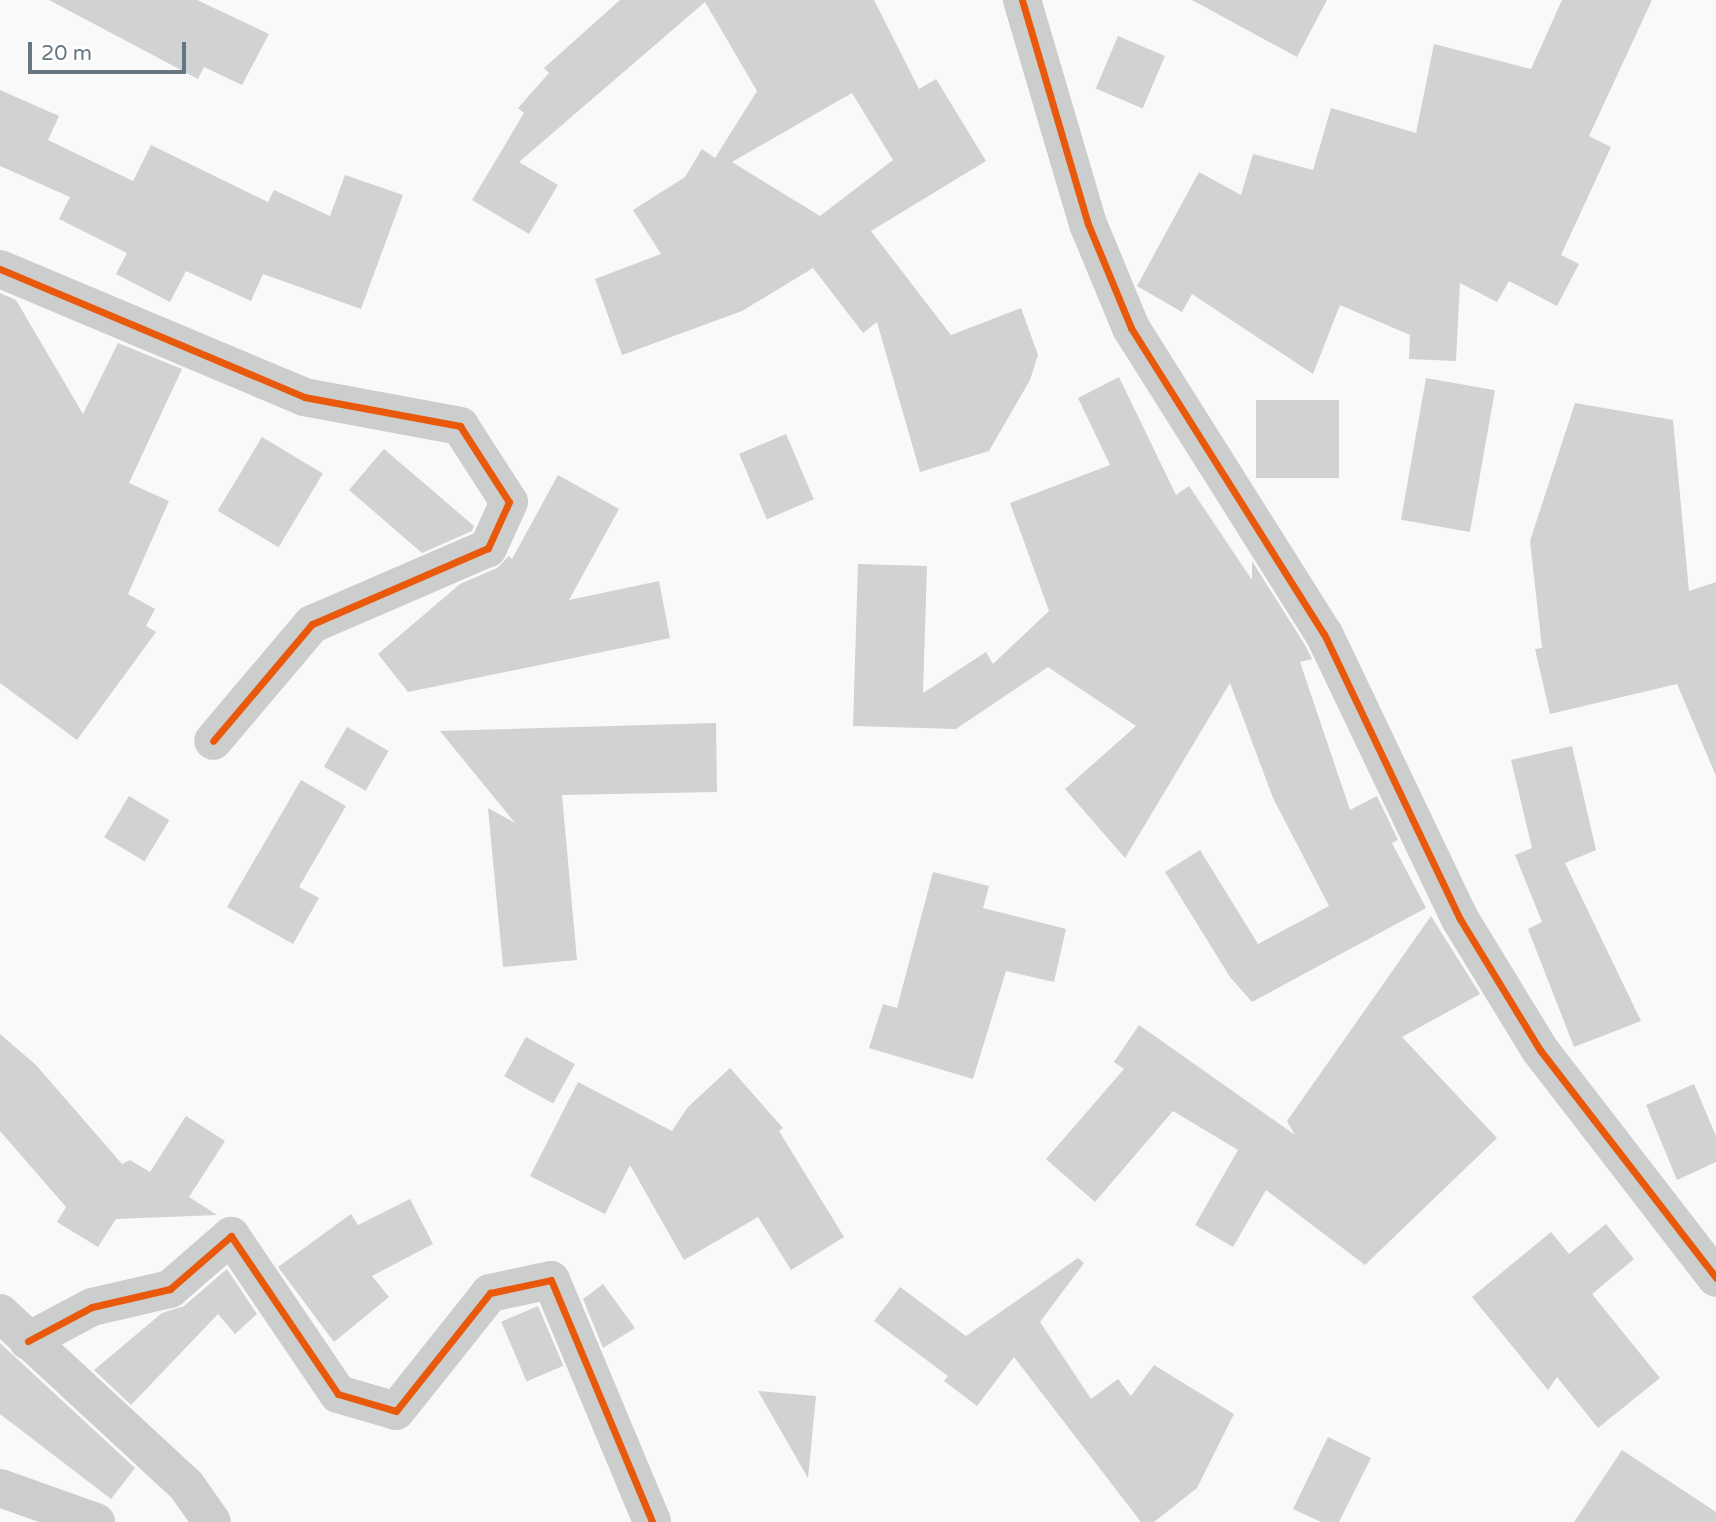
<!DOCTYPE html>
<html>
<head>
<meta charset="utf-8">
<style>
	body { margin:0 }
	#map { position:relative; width:1716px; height:1522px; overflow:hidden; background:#f9f9f9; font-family:"Varela Round",sans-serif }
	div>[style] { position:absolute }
	.building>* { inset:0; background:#d0d2d3; transform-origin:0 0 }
	.minor>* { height:38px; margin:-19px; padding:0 19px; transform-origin:19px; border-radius:19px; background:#cccece }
	.cycleway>* { height:7px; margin:-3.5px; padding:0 3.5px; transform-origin:3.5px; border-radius:3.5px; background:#e8590c }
	span { translate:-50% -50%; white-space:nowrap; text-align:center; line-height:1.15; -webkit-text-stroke:7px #fff; paint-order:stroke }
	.scale { position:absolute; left:28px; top:42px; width:158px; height:32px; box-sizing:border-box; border:4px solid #657782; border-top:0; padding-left:9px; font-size:21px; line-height:24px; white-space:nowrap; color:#657782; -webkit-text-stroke:5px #fff; paint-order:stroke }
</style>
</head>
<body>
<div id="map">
	<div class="building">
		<i style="clip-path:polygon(49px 0,197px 0,269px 34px,242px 85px,204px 67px,198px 79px)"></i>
		<i style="clip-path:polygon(evenodd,620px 0,874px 0,919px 89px,936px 79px,986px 161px,871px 231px,951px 335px,1021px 308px,1038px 355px,1030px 380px,989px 451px,920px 472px,877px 322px,863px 333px,813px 268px,742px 311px,622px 355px,595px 279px,661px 254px,633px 210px,685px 177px,702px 149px,715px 158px,757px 91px,705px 2px,519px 162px,558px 185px,529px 234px,472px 200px,524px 113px,518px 108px,549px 73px,544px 68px,620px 0,852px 93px,893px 160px,820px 216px,732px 162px,852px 93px)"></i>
		<i style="clip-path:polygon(1192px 0,1327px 0,1297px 57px)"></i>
		<i style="clip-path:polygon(1562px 0,1652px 0,1589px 136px,1611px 147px,1561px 255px,1579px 264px,1557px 306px,1509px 281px,1497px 302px,1460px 283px,1456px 361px,1409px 359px,1410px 335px,1340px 305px,1313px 374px,1192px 294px,1182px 312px,1137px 286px,1199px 172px,1241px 195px,1253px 154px,1313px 170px,1331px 108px,1416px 133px,1434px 44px,1531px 69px)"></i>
		<i style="left:1118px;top:36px;width:51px;height:57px;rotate:23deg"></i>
		<i style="clip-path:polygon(0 90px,59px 116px,48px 140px,133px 181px,151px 145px,268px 202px,274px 190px,330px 216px,345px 175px,403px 195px,361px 309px,263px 274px,251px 301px,186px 271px,170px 302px,116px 274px,127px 253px,59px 219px,70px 197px,0 166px)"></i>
		<i style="clip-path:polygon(0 293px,16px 300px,83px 414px,118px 343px,182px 369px,129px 483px,169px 501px,128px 594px,155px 609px,146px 626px,156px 632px,77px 740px,0 683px)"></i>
		<i style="clip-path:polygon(1119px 377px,1176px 495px,1189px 486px,1252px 580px,1252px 561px,1305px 645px,1312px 659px,1300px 662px,1350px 810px,1377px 796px,1398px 840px,1392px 843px,1426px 908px,1252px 1002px,1230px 977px,1165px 872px,1200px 850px,1258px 944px,1329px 906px,1273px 798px,1230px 683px,1125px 858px,1065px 789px,1136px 726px,1048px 667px,956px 729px,853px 726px,858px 564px,927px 566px,923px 693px,986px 652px,993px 664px,1049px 611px,1010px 503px,1110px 465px,1078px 398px)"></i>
		<i style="left:1426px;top:378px;width:70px;height:144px;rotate:10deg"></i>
		<i style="left:1256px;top:400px;width:83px;height:78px"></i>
		<i style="clip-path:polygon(1575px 403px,1673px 420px,1689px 591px,1716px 582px,1716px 776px,1677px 684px,1550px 714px,1535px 649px,1542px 648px,1530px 541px)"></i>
		<i style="left:786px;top:434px;width:71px;height:51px;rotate:67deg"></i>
		<i style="left:262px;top:437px;width:71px;height:86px;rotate:31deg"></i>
		<i style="clip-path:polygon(384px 449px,474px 526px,472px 531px,422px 553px,349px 490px)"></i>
		<i style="clip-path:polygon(558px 475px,619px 509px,569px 600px,659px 581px,670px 638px,408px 692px,378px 654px,460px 584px,497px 568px,509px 556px,512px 559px)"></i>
		<i style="clip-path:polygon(716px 723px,717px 792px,562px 795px,577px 960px,503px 967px,488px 808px,515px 823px,440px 731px)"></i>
		<i style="left:347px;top:727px;width:48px;height:46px;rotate:30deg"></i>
		<i style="clip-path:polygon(1572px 746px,1596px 850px,1565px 863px,1641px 1021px,1574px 1047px,1528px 929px,1542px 922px,1515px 855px,1532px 848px,1511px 760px)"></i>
		<i style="clip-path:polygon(301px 780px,346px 806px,299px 887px,319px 898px,293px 944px,227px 907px)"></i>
		<i style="left:129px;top:796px;width:47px;height:48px;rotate:31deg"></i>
		<i style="clip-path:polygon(933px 872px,989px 886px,983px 908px,1066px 929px,1054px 982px,1006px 971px,973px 1079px,869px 1048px,883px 1004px,897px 1008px)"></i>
		<i style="clip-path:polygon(1431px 916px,1480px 994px,1402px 1037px,1497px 1138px,1365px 1265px,1266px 1190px,1233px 1247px,1195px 1225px,1238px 1150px,1173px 1111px,1095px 1202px,1046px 1159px,1124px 1069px,1114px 1062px,1139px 1025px,1295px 1135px,1287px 1121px)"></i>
		<i style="clip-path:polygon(0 1034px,36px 1065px,122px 1164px,130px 1160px,150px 1172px,186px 1116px,225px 1141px,189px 1197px,217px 1215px,116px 1219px,98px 1247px,57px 1222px,66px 1207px,0 1131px)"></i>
		<i style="left:526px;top:1037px;width:56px;height:45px;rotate:29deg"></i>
		<i style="clip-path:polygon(730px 1068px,783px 1128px,779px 1131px,844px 1237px,791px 1270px,758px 1217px,684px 1260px,630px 1165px,605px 1214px,530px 1176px,578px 1082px,672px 1131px,687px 1108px)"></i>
		<i style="clip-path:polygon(1694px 1084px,1716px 1136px,1716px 1162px,1677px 1180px,1646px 1105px)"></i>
		<i style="clip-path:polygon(410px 1199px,433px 1244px,372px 1276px,389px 1297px,334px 1342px,278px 1267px,351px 1214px,358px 1225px)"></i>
		<i style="clip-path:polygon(1606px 1224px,1634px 1259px,1592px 1294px,1660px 1378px,1598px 1428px,1557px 1377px,1548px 1390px,1472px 1297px,1551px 1232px,1569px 1254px)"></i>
		<i style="clip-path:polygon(1078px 1258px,1084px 1263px,1040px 1322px,1091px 1399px,1118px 1379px,1131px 1396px,1154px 1365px,1234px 1414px,1197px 1488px,1154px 1522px,1141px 1522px,1014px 1357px,977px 1406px,944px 1381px,948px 1376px,874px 1321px,900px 1287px,966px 1336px)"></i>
		<i style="clip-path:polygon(227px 1269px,257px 1314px,235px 1334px,218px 1314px,131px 1405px,94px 1370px,162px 1313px,184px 1306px)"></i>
		<i style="clip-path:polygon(603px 1284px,635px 1328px,603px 1348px,583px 1299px)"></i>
		<i style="left:538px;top:1306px;width:65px;height:40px;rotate:67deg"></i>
		<i style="clip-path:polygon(0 1343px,135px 1468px,111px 1499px,0 1414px)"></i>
		<i style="clip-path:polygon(758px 1391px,816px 1396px,808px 1478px)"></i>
		<i style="clip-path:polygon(1328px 1437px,1371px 1458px,1339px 1522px,1321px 1522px,1293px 1509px)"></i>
		<i style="clip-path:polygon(1622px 1450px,1716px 1512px,1716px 1522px,1574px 1522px)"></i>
	</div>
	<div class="minor">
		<i style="left:1022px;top:0;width:234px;rotate:73.6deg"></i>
		<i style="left:1088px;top:224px;width:113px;rotate:67.5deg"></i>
		<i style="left:1131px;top:328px;width:362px;rotate:57.8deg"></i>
		<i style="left:1324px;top:634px;width:316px;rotate:64.5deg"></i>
		<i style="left:1460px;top:919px;width:153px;rotate:58.6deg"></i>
		<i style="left:1540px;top:1050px;width:288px;rotate:52.3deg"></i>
		<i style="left:0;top:269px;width:330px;rotate:22.8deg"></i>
		<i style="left:304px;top:397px;width:159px;rotate:10.5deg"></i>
		<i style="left:460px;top:426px;width:90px;rotate:57.2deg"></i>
		<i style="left:509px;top:502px;width:51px;rotate:114.5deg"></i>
		<i style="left:488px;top:548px;width:192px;rotate:156.6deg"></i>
		<i style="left:312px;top:624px;width:153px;rotate:130.2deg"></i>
		<i style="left:0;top:1313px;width:253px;rotate:42.8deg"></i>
		<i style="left:186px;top:1485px;width:45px;rotate:54.9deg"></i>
		<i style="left:28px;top:1341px;width:72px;rotate:-28deg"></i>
		<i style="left:92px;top:1307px;width:80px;rotate:-13deg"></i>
		<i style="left:170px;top:1289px;width:81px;rotate:-41deg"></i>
		<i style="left:231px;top:1236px;width:191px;rotate:55.9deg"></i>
		<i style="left:338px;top:1394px;width:60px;rotate:16.3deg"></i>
		<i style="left:396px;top:1411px;width:151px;rotate:-51.5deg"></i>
		<i style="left:490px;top:1293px;width:62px;rotate:-12deg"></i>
		<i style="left:551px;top:1280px;width:262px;rotate:67.3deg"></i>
		<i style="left:0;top:1488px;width:102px;rotate:19.5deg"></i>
	</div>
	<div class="cycleway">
		<i style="left:1022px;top:0;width:234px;rotate:73.6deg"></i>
		<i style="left:1088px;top:224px;width:113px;rotate:67.5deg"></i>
		<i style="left:1131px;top:328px;width:362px;rotate:57.8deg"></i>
		<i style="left:1324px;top:634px;width:316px;rotate:64.5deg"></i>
		<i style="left:1460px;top:919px;width:153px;rotate:58.6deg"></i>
		<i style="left:1540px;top:1050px;width:288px;rotate:52.3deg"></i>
		<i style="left:0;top:269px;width:330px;rotate:22.8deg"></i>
		<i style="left:304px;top:397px;width:159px;rotate:10.5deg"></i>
		<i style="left:460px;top:426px;width:90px;rotate:57.2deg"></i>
		<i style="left:509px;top:502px;width:51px;rotate:114.5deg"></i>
		<i style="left:488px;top:548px;width:192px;rotate:156.6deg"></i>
		<i style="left:312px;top:624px;width:153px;rotate:130.2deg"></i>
		<i style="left:28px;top:1341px;width:72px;rotate:-28deg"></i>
		<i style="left:92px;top:1307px;width:80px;rotate:-13deg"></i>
		<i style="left:170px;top:1289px;width:81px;rotate:-41deg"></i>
		<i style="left:231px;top:1236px;width:191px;rotate:55.9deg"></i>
		<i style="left:338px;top:1394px;width:60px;rotate:16.3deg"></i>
		<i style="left:396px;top:1411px;width:151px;rotate:-51.5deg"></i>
		<i style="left:490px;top:1293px;width:62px;rotate:-12deg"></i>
		<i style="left:551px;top:1280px;width:262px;rotate:67.3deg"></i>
	</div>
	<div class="scale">20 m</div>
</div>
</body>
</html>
